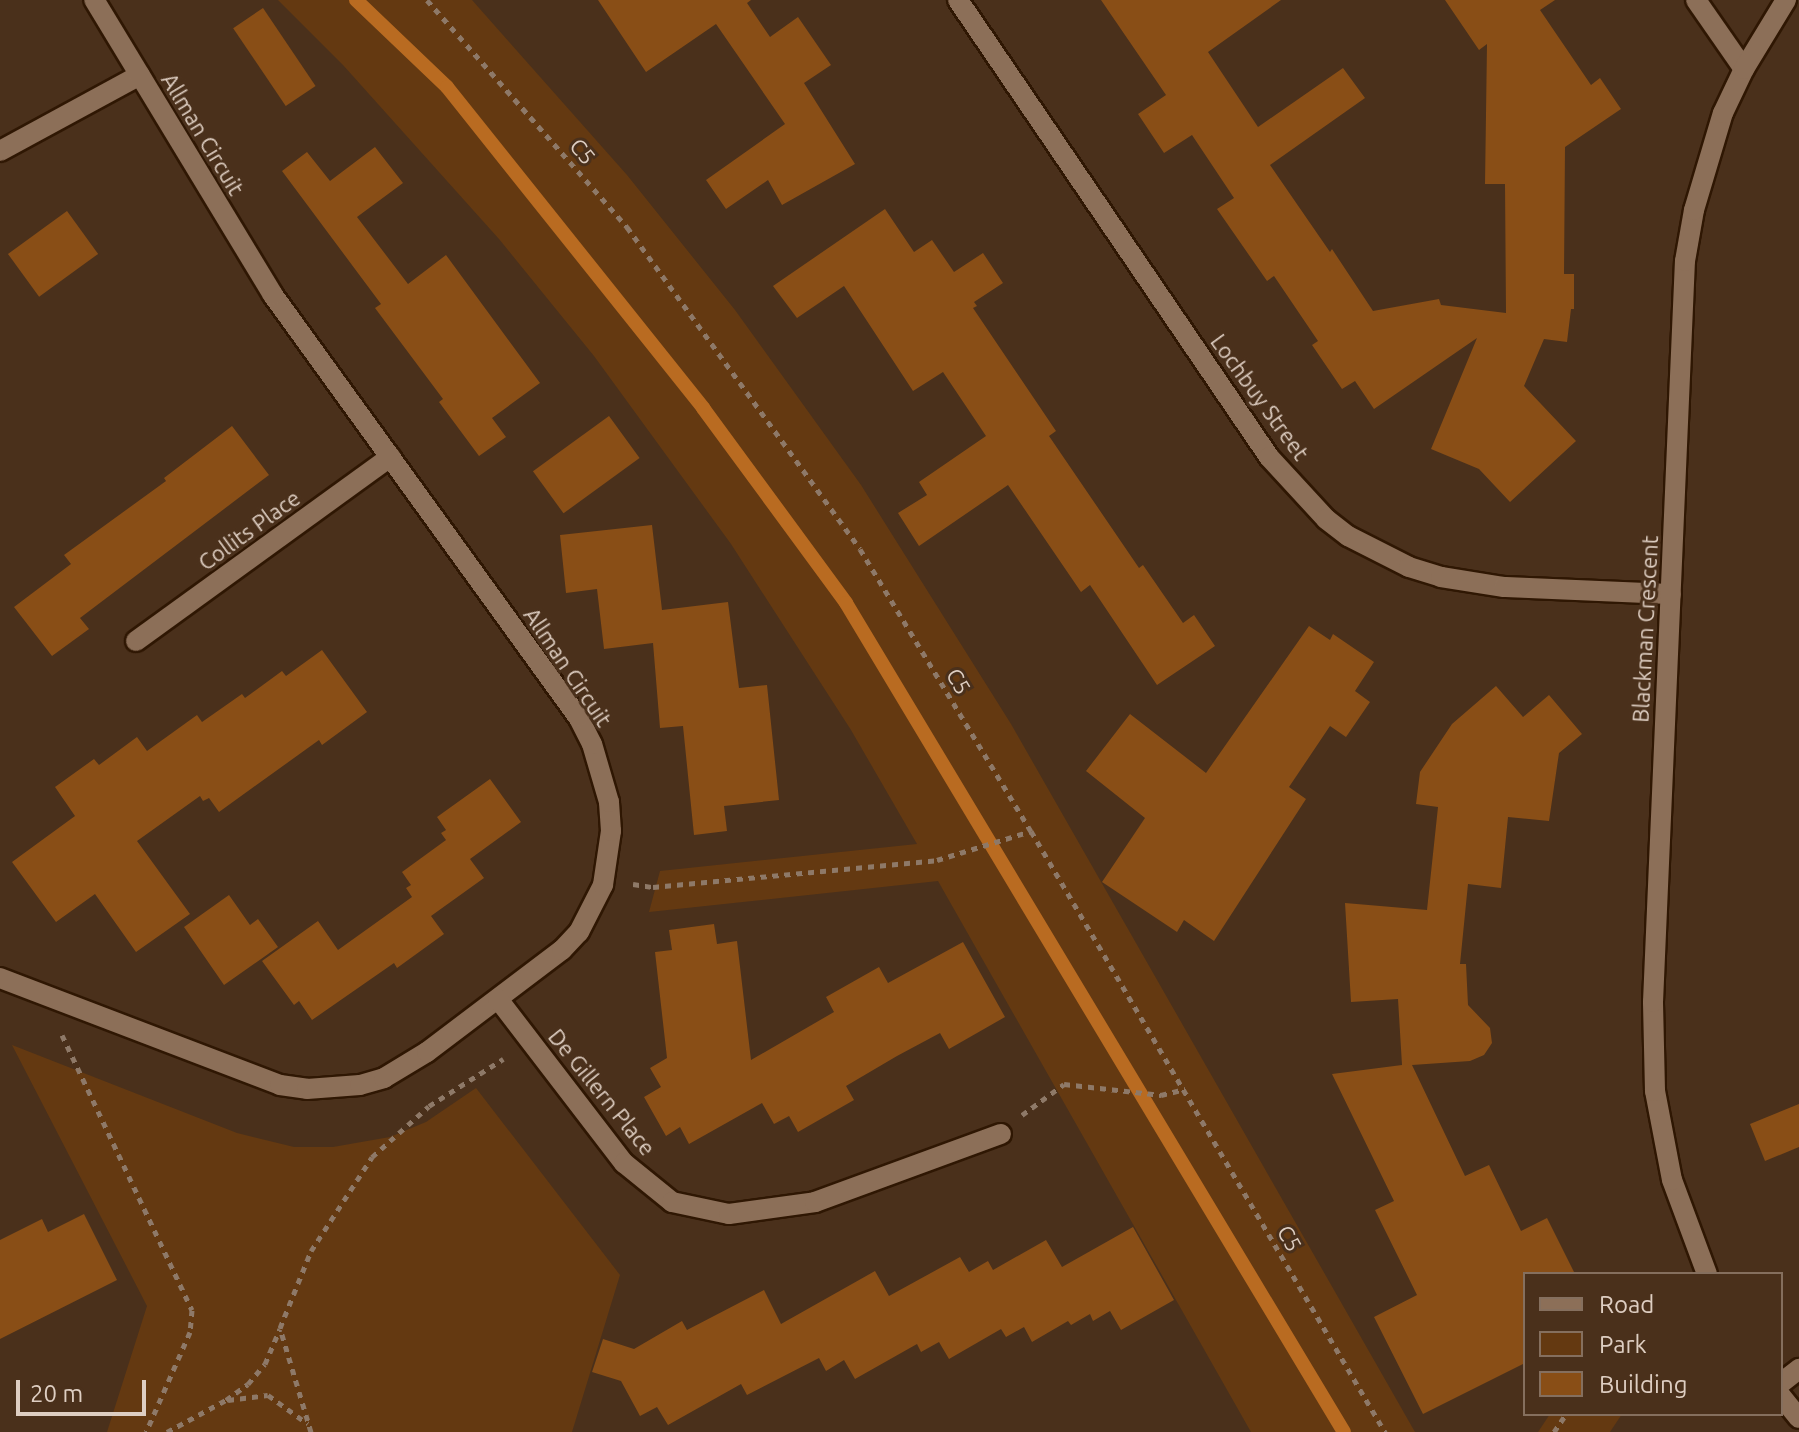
<!DOCTYPE html>
<html>
<head>
<meta charset="utf-8">
<style>
	body { margin:0 }
	#map { position:relative; width:1799px; height:1432px; overflow:hidden; background:#4a301b; font-family:Ubuntu,sans-serif }
	div>[style] { position:absolute }
	.green>* { inset:0; background:#643911 }
	.stream>* { height:14px; margin:-7px; padding:0 7px; transform-origin:7px; border-radius:7px; background:#b96b21 }
	.building>* { inset:0; background:#894e16; transform-origin:0 0 }
	.path>* { height:5px; margin-top:-2.5px; transform-origin:0; background:repeating-linear-gradient(90deg,#8e7968 0 6px,transparent 0 12px) }
	.roads { filter:drop-shadow(2px 0 #2f1703) drop-shadow(-2px 0 #2f1703) drop-shadow(0 2px #2f1703) drop-shadow(0 -2px #2f1703) }
	.minor>* { height:20px; margin:-10px; padding:0 10px; transform-origin:10px; border-radius:10px; background:#8c6f58 }
	span { translate:-50% -50%; white-space:nowrap; text-align:center; line-height:1.15; -webkit-text-stroke:6px #4a301b; paint-order:stroke }
	.street-label { font-size:22px; color:#decec2 }
	.legend { position:absolute; left:1523px; top:1272px; width:260px; height:144px; box-sizing:border-box; background:#4a301b; border:2px solid #856f5e; margin:0; padding:10px 14px; list-style:none; font-size:24px; color:#decec2 }
	.legend li { display:flex; align-items:center; gap:16px; height:40px }
	.legend b { width:40px; border:2px solid #856f5e }
	.scale { position:absolute; left:16px; top:1380px; width:130px; height:36px; box-sizing:border-box; border:4px solid #decec2; border-top:0; padding-left:10px; font-size:24px; line-height:28px; white-space:nowrap; color:#decec2; -webkit-text-stroke:6px #4a301b; paint-order:stroke }
</style>
</head>
<body>
<div id="map">
	<div class="green">
		<i style="clip-path:polygon(278px 0,472px 0,627px 175px,735px 310px,861px 485px,1011px 724px,1415px 1432px,1251px 1432px,938px 881px,649px 912px,660px 871px,917px 844px,851px 730px,731px 544px,594px 356px,499px 239px,343px 65px)"></i>
		<i style="clip-path:polygon(12px 1045px,237px 1133px,294px 1147px,333px 1147px,390px 1137px,426px 1122px,476px 1088px,620px 1275px,572px 1432px,107px 1432px,147px 1306px)"></i>
		<i style="clip-path:polygon(1550px 1414px,1622px 1414px,1610px 1432px,1538px 1432px)"></i>
	</div>
	<div class="stream">
		<i style="left:356px;top:0;width:126px;rotate:43.7deg"></i>
		<i style="left:447px;top:87px;width:411px;rotate:51.4deg"></i>
		<i style="left:703px;top:408px;width:242px;rotate:53.7deg"></i>
		<i style="left:846px;top:603px;width:967px;rotate:59.01deg"></i>
	</div>
	<div class="building">
		<i style="clip-path:polygon(598px 0,751px 0,747px 3px,770px 37px,798px 17px,831px 65px,804px 83px,855px 164px,782px 205px,768px 180px,726px 209px,706px 180px,785px 124px,716px 24px,646px 72px)"></i>
		<i style="clip-path:polygon(1101px 0,1281px 0,1208px 52px,1258px 127px,1343px 68px,1365px 98px,1270px 165px,1330px 252px,1332px 249px,1373px 311px,1439px 299px,1441px 305px,1506px 313px,1505px 184px,1485px 184px,1487px 44px,1479px 50px,1445px 0,1555px 0,1540px 10px,1591px 85px,1600px 78px,1621px 109px,1565px 147px,1564px 274px,1574px 274px,1574px 309px,1571px 309px,1567px 342px,1544px 339px,1524px 386px,1576px 441px,1510px 502px,1479px 469px,1431px 449px,1477px 338px,1374px 409px,1355px 381px,1342px 389px,1312px 345px,1318px 341px,1274px 276px,1267px 281px,1217px 209px,1234px 198px,1192px 135px,1164px 153px,1138px 114px,1166px 95px)"></i>
		<i style="left:263px;top:8px;width:94px;height:36px;rotate:56deg"></i>
		<i style="clip-path:polygon(375px 147px,403px 183px,357px 217px,408px 284px,446px 255px,540px 383px,492px 418px,506px 437px,479px 456px,439px 402px,443px 399px,375px 308px,381px 304px,282px 171px,307px 152px,330px 181px)"></i>
		<i style="clip-path:polygon(885px 209px,914px 252px,932px 240px,954px 272px,983px 253px,1003px 283px,974px 302px,977px 306px,973px 308px,1056px 431px,1049px 436px,1139px 568px,1143px 565px,1183px 623px,1194px 615px,1215px 646px,1157px 685px,1090px 585px,1081px 592px,1008px 485px,919px 546px,898px 513px,927px 495px,919px 482px,986px 436px,943px 372px,913px 391px,844px 286px,797px 318px,773px 286px)"></i>
		<i style="left:67px;top:211px;width:53px;height:73px;rotate:54deg"></i>
		<i style="left:609px;top:416px;width:52px;height:94px;rotate:54deg"></i>
		<i style="clip-path:polygon(232px 426px,269px 475px,80px 618px,89px 629px,52px 656px,14px 607px,71px 564px,64px 555px,166px 481px,164px 478px)"></i>
		<i style="clip-path:polygon(652px 525px,662px 610px,728px 602px,739px 688px,767px 685px,779px 800px,724px 806px,727px 831px,694px 835px,683px 726px,660px 728px,653px 643px,604px 649px,597px 589px,566px 593px,560px 535px)"></i>
		<i style="clip-path:polygon(1309px 626px,1330px 640px,1333px 634px,1374px 662px,1355px 691px,1370px 702px,1346px 737px,1330px 726px,1289px 787px,1306px 799px,1214px 941px,1184px 920px,1177px 932px,1102px 882px,1145px 818px,1086px 771px,1130px 714px,1206px 773px)"></i>
		<i style="clip-path:polygon(322px 650px,367px 712px,322px 745px,319px 740px,219px 812px,209px 798px,203px 801px,200px 796px,137px 841px,190px 914px,136px 952px,95px 894px,56px 922px,12px 862px,75px 816px,55px 787px,94px 759px,99px 765px,137px 737px,147px 751px,197px 715px,202px 722px,242px 694px,245px 698px,282px 671px,286px 676px)"></i>
		<i style="clip-path:polygon(1496px 686px,1523px 717px,1549px 695px,1582px 734px,1559px 753px,1549px 821px,1508px 817px,1501px 888px,1468px 884px,1460px 964px,1466px 964px,1468px 1005px,1490px 1028px,1492px 1043px,1484px 1055px,1470px 1061px,1412px 1065px,1465px 1176px,1489px 1165px,1521px 1231px,1547px 1218px,1575px 1274px,1525px 1274px,1525px 1363px,1423px 1414px,1374px 1317px,1417px 1295px,1375px 1210px,1394px 1201px,1332px 1074px,1402px 1065px,1398px 999px,1351px 1002px,1345px 903px,1427px 910px,1438px 807px,1416px 804px,1420px 772px,1452px 724px)"></i>
		<i style="clip-path:polygon(490px 779px,521px 822px,470px 859px,484px 878px,431px 916px,444px 934px,397px 968px,394px 963px,312px 1020px,299px 1001px,294px 1005px,262px 961px,318px 921px,338px 950px,412px 897px,406px 888px,411px 885px,402px 872px,446px 840px,441px 833px,446px 830px,437px 817px)"></i>
		<i style="clip-path:polygon(229px 895px,250px 925px,258px 919px,278px 947px,224px 985px,184px 927px)"></i>
		<i style="clip-path:polygon(714px 924px,717px 944px,737px 941px,751px 1060px,834px 1012px,826px 997px,879px 967px,888px 983px,963px 942px,1005px 1017px,949px 1049px,940px 1033px,897px 1056px,846px 1086px,854px 1100px,798px 1132px,789px 1116px,774px 1124px,762px 1103px,689px 1144px,680px 1127px,666px 1136px,644px 1097px,661px 1087px,650px 1068px,667px 1058px,655px 952px,672px 950px,669px 930px)"></i>
		<i style="clip-path:polygon(1799px 1104px,1799px 1147px,1765px 1161px,1750px 1124px)"></i>
		<i style="clip-path:polygon(84px 1214px,117px 1280px,0 1339px,0 1240px,42px 1219px,48px 1232px)"></i>
		<i style="clip-path:polygon(1133px 1227px,1174px 1300px,1121px 1330px,1110px 1311px,1093px 1321px,1090px 1314px,1071px 1325px,1068px 1321px,1032px 1342px,1024px 1327px,1006px 1337px,1001px 1329px,949px 1359px,939px 1342px,921px 1352px,917px 1344px,855px 1379px,844px 1360px,826px 1371px,819px 1358px,747px 1395px,741px 1384px,668px 1425px,657px 1407px,640px 1416px,621px 1381px,592px 1372px,603px 1339px,634px 1349px,682px 1321px,687px 1330px,764px 1290px,781px 1324px,875px 1271px,889px 1296px,960px 1257px,969px 1272px,988px 1261px,993px 1270px,1046px 1240px,1062px 1267px)"></i>
	</div>
	<div class="path">
		<i style="left:427px;top:0;width:303px;rotate:48.6deg"></i>
		<i style="left:627px;top:227px;width:397px;rotate:54.1deg"></i>
		<i style="left:860px;top:549px;width:330px;rotate:58.8deg"></i>
		<i style="left:1031px;top:831px;width:698px;rotate:59.5deg"></i>
		<i style="left:633px;top:884px;width:20px;rotate:9deg"></i>
		<i style="left:653px;top:887px;width:285px;rotate:-5.4deg"></i>
		<i style="left:937px;top:860px;width:98px;rotate:-17.1deg"></i>
		<i style="left:62px;top:1035px;width:304px;rotate:64.7deg"></i>
		<i style="left:192px;top:1310px;width:22px;rotate:95deg"></i>
		<i style="left:190px;top:1332px;width:109px;rotate:113.7deg"></i>
		<i style="left:1022px;top:1115px;width:52px;rotate:-36.4deg"></i>
		<i style="left:1064px;top:1084px;width:98px;rotate:6.5deg"></i>
		<i style="left:1161px;top:1095px;width:25px;rotate:-14deg"></i>
		<i style="left:228px;top:1400px;width:40px;rotate:-7.1deg"></i>
		<i style="left:268px;top:1395px;width:49px;rotate:35.9deg"></i>
		<i style="left:167px;top:1432px;width:67px;rotate:-28.5deg"></i>
		<i style="left:226px;top:1400px;width:27px;rotate:-36deg"></i>
		<i style="left:248px;top:1384px;width:26px;rotate:-50deg"></i>
		<i style="left:265px;top:1364px;width:38px;rotate:-67deg"></i>
		<i style="left:311px;top:1432px;width:109px;rotate:-106.6deg"></i>
		<i style="left:280px;top:1328px;width:83px;rotate:-68.1deg"></i>
		<i style="left:311px;top:1251px;width:112px;rotate:-57deg"></i>
		<i style="left:372px;top:1157px;width:76px;rotate:-41.8deg"></i>
		<i style="left:429px;top:1106px;width:88px;rotate:-32.4deg"></i>
		<i style="left:1554px;top:1432px;width:22px;rotate:-56deg"></i>
	</div>
	<div class="roads">
		<div class="minor">
			<i style="left:958px;top:0;width:553px;rotate:55.76deg"></i>
			<i style="left:1269px;top:457px;width:84px;rotate:47.4deg"></i>
			<i style="left:1326px;top:519px;width:28px;rotate:38deg"></i>
			<i style="left:1348px;top:536px;width:68px;rotate:26.9deg"></i>
			<i style="left:1409px;top:567px;width:34px;rotate:17deg"></i>
			<i style="left:1441px;top:577px;width:64px;rotate:9deg"></i>
			<i style="left:1504px;top:587px;width:167px;rotate:2.4deg"></i>
			<i style="left:1696px;top:0;width:84px;rotate:55.2deg"></i>
			<i style="left:0;top:151px;width:159px;rotate:-28.5deg"></i>
			<i style="left:136px;top:641px;width:314px;rotate:-35.9deg"></i>
			<i style="left:0;top:978px;width:300px;rotate:20.9deg"></i>
			<i style="left:280px;top:1085px;width:27px;rotate:8deg"></i>
			<i style="left:307px;top:1089px;width:53px;rotate:-4.3deg"></i>
			<i style="left:360px;top:1085px;width:25px;rotate:-16deg"></i>
			<i style="left:384px;top:1078px;width:50px;rotate:-31.2deg"></i>
			<i style="left:427px;top:1052px;width:169px;rotate:-37.1deg"></i>
			<i style="left:562px;top:950px;width:25px;rotate:-47deg"></i>
			<i style="left:579px;top:932px;width:53px;rotate:-62.9deg"></i>
			<i style="left:603px;top:885px;width:55px;rotate:-81.6deg"></i>
			<i style="left:611px;top:831px;width:29px;rotate:-94deg"></i>
			<i style="left:609px;top:802px;width:60px;rotate:-106.3deg"></i>
			<i style="left:592px;top:744px;width:30px;rotate:-117deg"></i>
			<i style="left:578px;top:717px;width:521px;rotate:-125.86deg"></i>
			<i style="left:273px;top:295px;width:345px;rotate:-121.2deg"></i>
			<i style="left:498px;top:999px;width:207px;rotate:52.5deg"></i>
			<i style="left:624px;top:1163px;width:62px;rotate:39.1deg"></i>
			<i style="left:672px;top:1202px;width:58px;rotate:11.9deg"></i>
			<i style="left:729px;top:1214px;width:87px;rotate:-7.9deg"></i>
			<i style="left:815px;top:1202px;width:198px;rotate:-20.1deg"></i>
			<i style="left:1707px;top:1274px;width:100px;rotate:-110.4deg"></i>
			<i style="left:1672px;top:1180px;width:91px;rotate:-100.8deg"></i>
			<i style="left:1655px;top:1091px;width:89px;rotate:-91.3deg"></i>
			<i style="left:1653px;top:1002px;width:742px;rotate:-87.53deg"></i>
			<i style="left:1685px;top:261px;width:52px;rotate:-80deg"></i>
			<i style="left:1694px;top:210px;width:101px;rotate:-73.4deg"></i>
			<i style="left:1723px;top:113px;width:49px;rotate:-64.5deg"></i>
			<i style="left:1744px;top:69px;width:81px;rotate:-58.7deg"></i>
			<i style="left:1781px;top:1383px;width:23px;rotate:-38deg"></i>
			<i style="left:1781px;top:1396px;width:28px;rotate:51deg"></i>
		</div>
	</div>
	<div class="street-label">
		<span style="left:203px;top:134px;rotate:59deg">Allman Circuit</span>
		<span style="left:583px;top:151px;rotate:50deg">C5</span>
		<span style="left:1260px;top:397px;rotate:54deg">Lochbuy Street</span>
		<span style="left:249px;top:530px;rotate:-36deg">Collits Place</span>
		<span style="left:1645px;top:629px;rotate:-87deg">Blackman Crescent</span>
		<span style="left:568px;top:667px;rotate:56deg">Allman Circuit</span>
		<span style="left:959px;top:681px;rotate:59deg">C5</span>
		<span style="left:602px;top:1092px;rotate:51deg">De Gillern Place</span>
		<span style="left:1290px;top:1238px;rotate:60deg">C5</span>
	</div>
	<ul class="legend">
	<li><b style="height:10px;background:#8c6f58"></b>Road</li>
	<li><b style="height:22px;background:#643911"></b>Park</li>
	<li><b style="height:22px;background:#894e16"></b>Building</li>
	</ul>
	<div class="scale">20 m</div>
</div>
</body>
</html>
